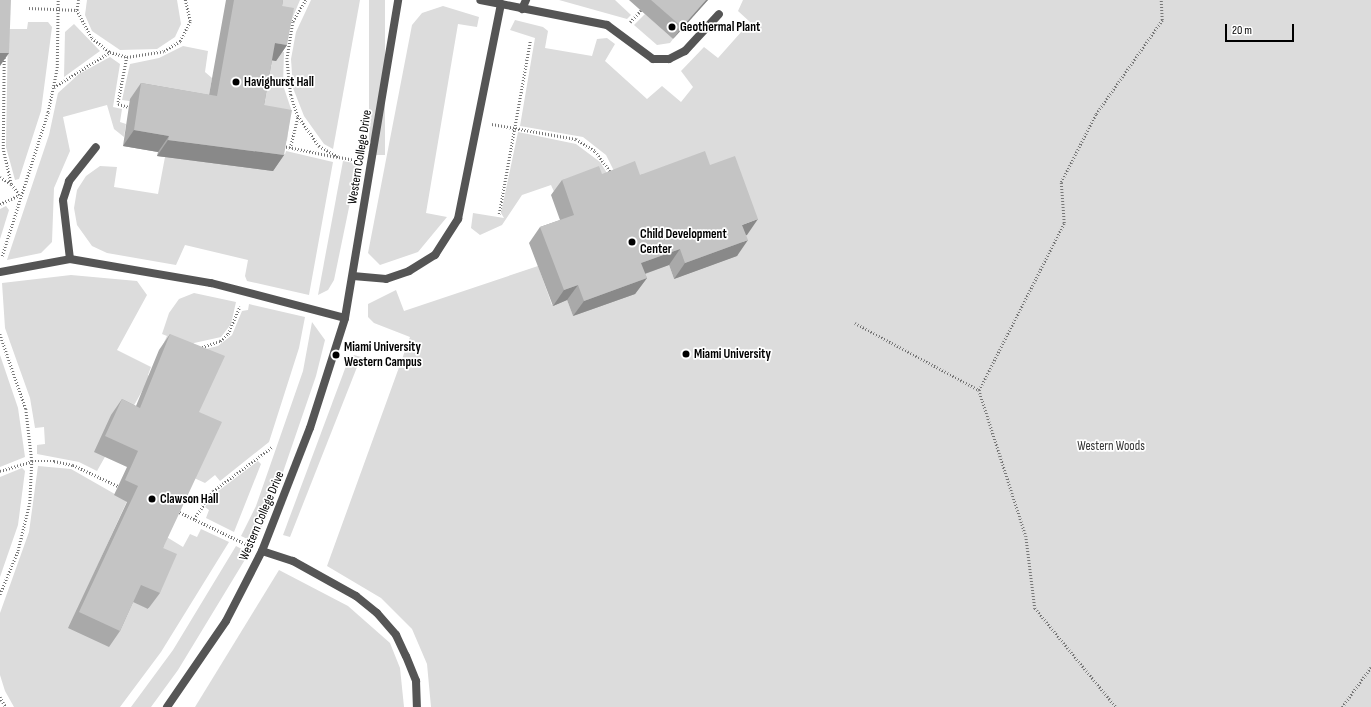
<!DOCTYPE html>
<html>
<head>
<meta charset="utf-8">
<style>
	body { margin:0 }
	#map { position:relative; width:1371px; height:707px; overflow:hidden; background:#fff; font-family:"Sofia Sans Condensed",sans-serif }
	div>[style] { position:absolute }
	.green>* { inset:0; background:#dcdcdc; transform-origin:0 0 }
	.path>* { height:2.5px; margin-top:-1.25px; transform-origin:0; background:repeating-linear-gradient(90deg,#777 0 1px,transparent 0 3px) }
	.service>* { height:8px; margin:-4px; padding:0 4px; transform-origin:4px; border-radius:4px; background:#555 }
	.tertiary>* { height:8px; margin:-4px; padding:0 4px; transform-origin:4px; border-radius:4px; background:#555 }
	.wall>* { inset:0; background:#a9a9a9 }
	.shaded-wall>* { inset:0; background:#898989 }
	.building>* { inset:0; background:#c4c4c4 }
	.dots>* { width:11px; height:11px; translate:-50% -50%; box-sizing:border-box; border:2px solid #fff; border-radius:50% }
	span { translate:-50% -50%; white-space:nowrap; text-align:center; line-height:1.15; -webkit-text-stroke:3.5px #fff; paint-order:stroke }
	.poi-label { font-size:13px; color:#000; font-weight:700 }
	.left { translate:0 -50%; text-align:left }
	.street-label { font-size:13px; color:#000 }
	.park-label { font-size:13px; color:#333 }
	.scale { position:absolute; left:1225px; top:24px; width:69px; height:18px; box-sizing:border-box; border:2px solid #000; border-top:0; padding-left:5px; font-size:12px; line-height:14px; white-space:nowrap; color:#000; -webkit-text-stroke:3px #fff; paint-order:stroke }
</style>
</head>
<body>
<div id="map">
	<div class="green">
		<i style="clip-path:polygon(87px 0,177px 0,181px 24px,175px 37px,157px 49px,120px 50px,92px 31px,85px 15px)"></i>
		<i style="clip-path:polygon(274px 0,300px 0,287px 31px)"></i>
		<i style="clip-path:polygon(311px 0,360px 0,333px 149px,324px 144px,304px 116px,293px 88px,291px 59px,296px 32px)"></i>
		<i style="left:369px;top:0;width:16px;height:155px"></i>
		<i style="clip-path:polygon(559px 0,615px 0,631px 15px,627px 19px)"></i>
		<i style="clip-path:polygon(743px 0,1371px 0,1371px 707px,431px 707px,427px 664px,412px 629px,381px 598px,327px 566px,410px 337px,374px 323px,368px 317px,368px 304px,396px 290px,404px 311px,538px 266px,552px 305px,567px 300px,573px 316px,635px 293px,630px 279px,669px 265px,674px 279px,737px 256px,731px 240px,618px 179px,606px 155px,583px 137px,520px 126px,535px 38px,510px 30px,515px 20px,543px 27px,548px 31px,545px 48px,592px 56px,597px 39px,607px 38px,615px 44px,605px 61px,647px 99px,662px 86px,681px 102px,693px 87px,681px 71px,704px 47px,718px 58px,750px 22px,738px 11px)"></i>
		<i style="clip-path:polygon(443px 6px,479px 17px,477px 27px,458px 24px,426px 213px,447px 217px,418px 252px,380px 265px,368px 253px,412px 25px,422px 13px)"></i>
		<i style="clip-path:polygon(645px 14px,673px 39px,670px 43px,657px 45px,634px 25px)"></i>
		<i style="clip-path:polygon(28px 22px,48px 22px,52px 27px,41px 111px,19px 179px,15px 180px,6px 147px,8px 29px,27px 29px)"></i>
		<i style="clip-path:polygon(74px 24px,100px 51px,64px 77px,65px 32px)"></i>
		<i style="clip-path:polygon(183px 46px,208px 51px,205px 72px,212px 78px,206px 112px,122px 100px,130px 64px,159px 58px)"></i>
		<i style="clip-path:polygon(278px 51px,284px 52px,283px 85px,291px 109px,287px 141px,250px 120px,264px 59px)"></i>
		<i style="clip-path:polygon(110px 57px,120px 64px,113px 107px,122px 109px,120px 122px,126px 124px,124px 137px,114px 129px,107px 105px,63px 117px,70px 151px,54px 188px,52px 242px,41px 253px,7px 260px,49px 135px,58px 93px,79px 74px)"></i>
		<i style="clip-path:polygon(518px 132px,576px 144px,600px 162px,612px 181px,555px 194px,551px 185px,522px 195px,502px 225px,480px 235px,471px 228px,473px 213px,504px 218px,501px 213px)"></i>
		<i style="clip-path:polygon(286px 151px,333px 162px,309px 295px,247px 281px,245px 276px,248px 260px,185px 245px,176px 265px,107px 253px,92px 246px,77px 225px,74px 208px,77px 190px,86px 176px,100px 166px,117px 167px,114px 187px,158px 194px,165px 157px,273px 170px,276px 152px,285px 154px)"></i>
		<i style="clip-path:polygon(343px 161px,358px 164px,334px 280px,328px 290px,318px 295px)"></i>
		<i style="clip-path:polygon(6px 206px,9px 210px,0 239px,0 209px)"></i>
		<i style="clip-path:polygon(71px 275px,137px 281px,147px 295px,117px 350px,151px 367px,148px 375px,150px 377px,97px 471px,79px 462px,37px 454px,37px 445px,45px 444px,44px 427px,35px 428px,30px 398px,5px 328px,2px 283px)"></i>
		<i style="clip-path:polygon(194px 293px,236px 302px,231px 324px,221px 337px,194px 343px,186px 358px,160px 351px,167px 336px,162px 334px,169px 313px,179px 299px)"></i>
		<i style="clip-path:polygon(249px 304px,305px 317px,299px 348px,269px 442px,220px 481px,215px 475px,205px 483px,192px 477px,188px 427px,206px 349px,218px 346px,232px 335px,242px 311px,248px 310px)"></i>
		<i style="clip-path:polygon(312px 322px,325px 340px,316px 376px,269px 513px,254px 542px,241px 536px,256px 506px,303px 371px)"></i>
		<i style="clip-path:polygon(0 355px,18px 408px,25px 457px,0 467px)"></i>
		<i style="clip-path:polygon(354px 355px,361px 357px,290px 537px,283px 535px,349px 358px)"></i>
		<i style="clip-path:polygon(258px 461px,261px 464px,234px 532px,206px 518px,209px 510px,205px 507px,213px 495px)"></i>
		<i style="clip-path:polygon(38px 466px,71px 469px,127px 501px,69px 628px,130px 600px,149px 609px,152px 564px,165px 536px,183px 547px,190px 534px,197px 537px,201px 529px,229px 542px,161px 652px,120px 707px,14px 707px,5px 691px,0 675px,0 613px,29px 532px)"></i>
		<i style="clip-path:polygon(22px 468px,25px 471px,18px 525px,0 577px,0 477px)"></i>
		<i style="clip-path:polygon(236px 546px,249px 553px,178px 670px,151px 707px,131px 707px,173px 650px)"></i>
		<i style="clip-path:polygon(279px 570px,348px 606px,390px 643px,400px 668px,404px 707px,195px 707px)"></i>
	</div>
	<div class="path">
		<i style="left:79px;top:0;width:10px;rotate:101deg"></i>
		<i style="left:77px;top:10px;width:32px;rotate:62deg"></i>
		<i style="left:92px;top:38px;width:23px;rotate:38deg"></i>
		<i style="left:110px;top:52px;width:18px;rotate:16deg"></i>
		<i style="left:127px;top:57px;width:37px;rotate:-9deg"></i>
		<i style="left:164px;top:51px;width:19px;rotate:-32deg"></i>
		<i style="left:180px;top:41px;width:22px;rotate:-63deg"></i>
		<i style="left:190px;top:21px;width:22px;rotate:-103deg"></i>
		<i style="left:306px;top:0;width:26px;rotate:121deg"></i>
		<i style="left:293px;top:22px;width:36px;rotate:99deg"></i>
		<i style="left:287px;top:58px;width:37px;rotate:84deg"></i>
		<i style="left:291px;top:95px;width:22px;rotate:72deg"></i>
		<i style="left:298px;top:116px;width:37px;rotate:55deg"></i>
		<i style="left:319px;top:146px;width:23px;rotate:29deg"></i>
		<i style="left:339px;top:157px;width:16px;rotate:11deg"></i>
		<i style="left:29px;top:8px;width:48px;rotate:2.4deg"></i>
		<i style="left:630px;top:22px;width:16px;rotate:-47deg"></i>
		<i style="left:127px;top:57px;width:48px;rotate:100.8deg"></i>
		<i style="left:118px;top:104px;width:11px;rotate:15deg"></i>
		<i style="left:54px;top:87px;width:66px;rotate:-32deg"></i>
		<i style="left:492px;top:124px;width:85px;rotate:10.1deg"></i>
		<i style="left:576px;top:139px;width:22px;rotate:32deg"></i>
		<i style="left:595px;top:151px;width:26px;rotate:53deg"></i>
		<i style="left:283px;top:146px;width:55px;rotate:11.5deg"></i>
		<i style="left:290px;top:148px;width:32px;rotate:-76deg"></i>
		<i style="left:0;top:177px;width:13px;rotate:32deg"></i>
		<i style="left:0;top:204px;width:21px;rotate:-25deg"></i>
		<i style="left:19px;top:195px;width:14px;rotate:-126deg"></i>
		<i style="left:11px;top:184px;width:36px;rotate:-103deg"></i>
		<i style="left:3px;top:149px;width:91px;rotate:-89.4deg"></i>
		<i style="left:499px;top:214px;width:176px;rotate:-79.8deg"></i>
		<i style="left:2px;top:256px;width:151px;rotate:-72.3deg"></i>
		<i style="left:48px;top:112px;width:45px;rotate:-78.4deg"></i>
		<i style="left:57px;top:68px;width:68px;rotate:-89.2deg"></i>
		<i style="left:855px;top:323px;width:141px;rotate:28.4deg"></i>
		<i style="left:979px;top:390px;width:153px;rotate:72.2deg"></i>
		<i style="left:1026px;top:536px;width:73px;rotate:82.9deg"></i>
		<i style="left:1035px;top:608px;width:128px;rotate:50.7deg"></i>
		<i style="left:0;top:334px;width:79px;rotate:70.9deg"></i>
		<i style="left:26px;top:409px;width:52px;rotate:83.4deg"></i>
		<i style="left:32px;top:461px;width:42px;rotate:92.7deg"></i>
		<i style="left:30px;top:503px;width:50px;rotate:103.8deg"></i>
		<i style="left:18px;top:552px;width:47px;rotate:112.7deg"></i>
		<i style="left:199px;top:348px;width:22px;rotate:-18deg"></i>
		<i style="left:220px;top:341px;width:11px;rotate:-41deg"></i>
		<i style="left:228px;top:334px;width:30px;rotate:-67deg"></i>
		<i style="left:979px;top:390px;width:187px;rotate:-63deg"></i>
		<i style="left:1064px;top:223px;width:41px;rotate:-94.2deg"></i>
		<i style="left:1061px;top:182px;width:76px;rotate:-62.8deg"></i>
		<i style="left:1096px;top:114px;width:115px;rotate:-54.9deg"></i>
		<i style="left:1162px;top:20px;width:20px;rotate:-93deg"></i>
		<i style="left:0;top:471px;width:34px;rotate:-17deg"></i>
		<i style="left:32px;top:461px;width:22px"></i>
		<i style="left:54px;top:461px;width:19px;rotate:12deg"></i>
		<i style="left:73px;top:465px;width:50px;rotate:25deg"></i>
		<i style="left:177px;top:511px;width:79px;rotate:25.6deg"></i>
		<i style="left:194px;top:519px;width:34px;rotate:-56deg"></i>
		<i style="left:213px;top:491px;width:74px;rotate:-36.7deg"></i>
		<i style="left:0;top:697px;width:12px;rotate:59deg"></i>
		<i style="left:1342px;top:707px;width:49px;rotate:-54.1deg"></i>
	</div>
	<div class="service">
		<i style="left:501px;top:4px;width:108px;rotate:11.2deg"></i>
		<i style="left:607px;top:25px;width:57px;rotate:36.5deg"></i>
		<i style="left:653px;top:59px;width:16px"></i>
		<i style="left:669px;top:59px;width:18px;rotate:-27deg"></i>
		<i style="left:685px;top:51px;width:50px;rotate:-47.4deg"></i>
		<i style="left:522px;top:9px;width:10px;rotate:-66deg"></i>
		<i style="left:70px;top:259px;width:59px;rotate:-96.8deg"></i>
		<i style="left:63px;top:200px;width:20px;rotate:-72deg"></i>
		<i style="left:69px;top:181px;width:43px;rotate:-51.5deg"></i>
		<i style="left:0;top:272px;width:71px;rotate:-10.5deg"></i>
		<i style="left:70px;top:259px;width:143px;rotate:9.7deg"></i>
		<i style="left:211px;top:283px;width:138px;rotate:14.6deg"></i>
		<i style="left:353px;top:276px;width:33px;rotate:5deg"></i>
		<i style="left:386px;top:279px;width:24px;rotate:-19deg"></i>
		<i style="left:409px;top:271px;width:31px;rotate:-32deg"></i>
		<i style="left:435px;top:255px;width:43px;rotate:-57.4deg"></i>
		<i style="left:458px;top:219px;width:219px;rotate:-78.7deg"></i>
		<i style="left:501px;top:4px;width:21px;rotate:-169deg"></i>
		<i style="left:262px;top:551px;width:33px;rotate:18deg"></i>
		<i style="left:293px;top:561px;width:72px;rotate:29.1deg"></i>
		<i style="left:356px;top:596px;width:27px;rotate:39deg"></i>
		<i style="left:377px;top:613px;width:29px;rotate:49deg"></i>
		<i style="left:396px;top:635px;width:23px;rotate:65deg"></i>
		<i style="left:406px;top:656px;width:27px;rotate:68deg"></i>
		<i style="left:416px;top:681px;width:26px;rotate:88deg"></i>
	</div>
	<div class="tertiary">
		<i style="left:167px;top:707px;width:104px;rotate:-55.5deg"></i>
		<i style="left:226px;top:621px;width:79px;rotate:-62.8deg"></i>
		<i style="left:262px;top:551px;width:132px;rotate:-68.7deg"></i>
		<i style="left:310px;top:428px;width:115px;rotate:-72.3deg"></i>
		<i style="left:345px;top:318px;width:322px;rotate:-80.5deg"></i>
	</div>
	<div class="wall">
		<i style="clip-path:polygon(226px 0,283px 0,282px 6px,287px 45px,276px 61px,272px 60px,264px 105px,284px 155px,273px 171px,157px 156px,158px 152px,123px 146px,130px 99px,141px 83px,209px 95px)"></i>
		<i style="clip-path:polygon(629px 0,708px 0,673px 39px)"></i>
		<i style="clip-path:polygon(710px 165px,747px 235px,746px 235px,737px 256px,674px 279px,669px 265px,645px 274px,647px 278px,635px 294px,573px 316px,567px 300px,553px 306px,529px 243px,540px 227px,560px 220px,551px 195px,562px 180px,602px 174px,640px 175px)"></i>
		<i style="clip-path:polygon(170px 334px,199px 412px,163px 548px,160px 593px,148px 609px,133px 602px,120px 631px,109px 647px,68px 628px,127px 502px,114px 495px,127px 467px,94px 452px,111px 415px,122px 399px,136px 406px,159px 350px)"></i>
	</div>
	<div class="shaded-wall">
		<i style="clip-path:polygon(706px 0,708px 0,673px 39px,682px 27px)"></i>
		<i style="clip-path:polygon(275px 43px,287px 45px,276px 61px,264px 59px)"></i>
		<i style="clip-path:polygon(0 53px,9px 53px,0 66px)"></i>
		<i style="clip-path:polygon(134px 130px,169px 136px,158px 152px,123px 146px)"></i>
		<i style="clip-path:polygon(168px 140px,284px 155px,273px 171px,157px 156px)"></i>
		<i style="clip-path:polygon(758px 219px,747px 235px,731px 240px,742px 225px)"></i>
		<i style="clip-path:polygon(748px 240px,737px 256px,674px 279px,685px 263px)"></i>
		<i style="clip-path:polygon(680px 249px,669px 265px,630px 279px,641px 263px)"></i>
		<i style="clip-path:polygon(647px 278px,635px 294px,573px 316px,584px 301px)"></i>
		<i style="clip-path:polygon(578px 285px,567px 300px,553px 306px,564px 290px)"></i>
	</div>
	<div class="building">
		<i style="clip-path:polygon(0 0,11px 0,9px 53px,0 53px)"></i>
		<i style="clip-path:polygon(234px 0,283px 0,282px 6px,294px 8px,287px 45px,275px 43px,264px 105px,292px 110px,284px 155px,168px 140px,169px 136px,134px 130px,141px 83px,217px 96px)"></i>
		<i style="clip-path:polygon(651px 0,706px 0,682px 27px)"></i>
		<i style="clip-path:polygon(705px 151px,710px 165px,735px 156px,758px 219px,742px 225px,748px 240px,685px 263px,680px 249px,641px 263px,647px 278px,584px 301px,578px 285px,564px 290px,540px 227px,574px 215px,562px 180px,599px 166px,602px 174px,635px 161px,640px 175px)"></i>
		<i style="clip-path:polygon(170px 334px,225px 356px,199px 412px,222px 422px,163px 548px,177px 554px,160px 593px,141px 585px,120px 631px,79px 612px,138px 486px,125px 480px,138px 451px,105px 436px,122px 399px,140px 408px)"></i>
	</div>
	<div class="dots">
		<i style="left:672px;top:27px;background:#000"></i>
		<i style="left:236px;top:82px;background:#000"></i>
		<i style="left:632px;top:242px;background:#000"></i>
		<i style="left:686px;top:354px;background:#000"></i>
		<i style="left:336px;top:355px;background:#000"></i>
		<i style="left:152px;top:499px;background:#000"></i>
	</div>
	<div class="poi-label">
		<span class="left" style="left:680px;top:27px">Geothermal Plant</span>
		<span class="left" style="left:244px;top:82px">Havighurst Hall</span>
		<span class="left" style="left:640px;top:242px">Child Development<br>Center</span>
		<span class="left" style="left:344px;top:355px">Miami University<br>Western Campus</span>
		<span class="left" style="left:694px;top:354px">Miami University</span>
		<span class="left" style="left:160px;top:499px">Clawson Hall</span>
	</div>
	<div class="street-label">
		<span style="left:360px;top:157px;rotate:-81deg">Western College Drive</span>
		<span style="left:262px;top:516px;rotate:-67deg">Western College Drive</span>
	</div>
	<div class="park-label">
		<span style="left:1111px;top:446px">Western Woods</span>
	</div>
	<div class="scale">20 m</div>
</div>
</body>
</html>
